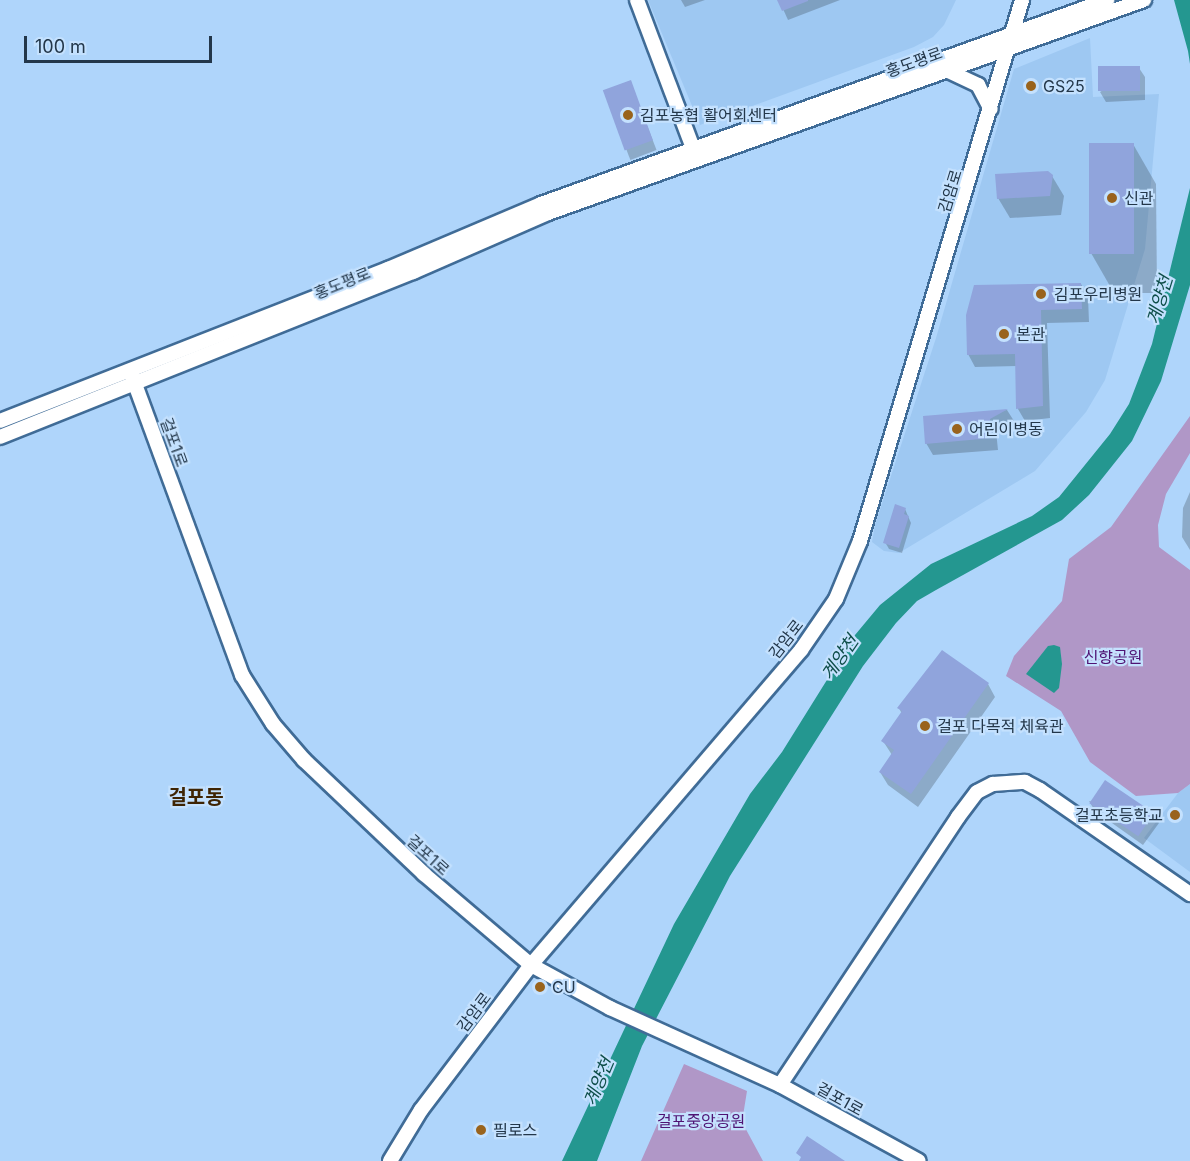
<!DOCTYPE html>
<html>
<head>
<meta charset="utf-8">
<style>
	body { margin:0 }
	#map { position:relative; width:1190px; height:1161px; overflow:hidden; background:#afd5fb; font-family:Inter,"Noto Sans KR",sans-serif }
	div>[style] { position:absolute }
	.built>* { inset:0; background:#9ec8f2 }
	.green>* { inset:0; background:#b097c7 }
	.water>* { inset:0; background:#249790 }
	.shadow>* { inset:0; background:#0003; transform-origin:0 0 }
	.building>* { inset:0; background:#90a4dc; transform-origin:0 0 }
	.roads { filter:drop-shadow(2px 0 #406c97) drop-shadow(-2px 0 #406c97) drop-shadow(0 2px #406c97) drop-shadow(0 -2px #406c97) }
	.minor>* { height:14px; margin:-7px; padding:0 7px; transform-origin:7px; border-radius:7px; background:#fff }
	.dots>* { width:16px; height:16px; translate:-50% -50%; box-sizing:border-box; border:3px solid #c4e1fe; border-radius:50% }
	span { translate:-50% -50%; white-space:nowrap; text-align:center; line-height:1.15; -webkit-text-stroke:4.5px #c4e1fe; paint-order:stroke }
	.street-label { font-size:16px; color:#23374a }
	.poi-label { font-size:16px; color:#23374a }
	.left { translate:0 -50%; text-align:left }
	.right { translate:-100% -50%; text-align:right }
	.park-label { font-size:16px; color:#4f1373 }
	.water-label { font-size:18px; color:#0f4e4a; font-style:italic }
	.quarter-label { font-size:20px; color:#3e2403; font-weight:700 }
	.scale { position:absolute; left:24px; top:36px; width:188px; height:27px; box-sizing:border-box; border:3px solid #23374a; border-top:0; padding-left:8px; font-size:18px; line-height:21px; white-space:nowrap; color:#23374a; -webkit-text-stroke:4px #c4e1fe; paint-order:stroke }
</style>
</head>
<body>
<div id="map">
	<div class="built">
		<i style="clip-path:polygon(648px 0,956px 0,944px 25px,933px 37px,914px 47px,700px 125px)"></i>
		<i style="clip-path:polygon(1090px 38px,1093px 97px,1159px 94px,1145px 249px,1105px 380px,1086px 412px,1035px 471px,899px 553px,884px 551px,872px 542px,875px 525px,936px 338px,1014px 69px)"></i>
		<i style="clip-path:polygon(1190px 784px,1190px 872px,1144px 838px,1178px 793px)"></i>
	</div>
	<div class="green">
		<i style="clip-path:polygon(1190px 416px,1190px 453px,1166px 494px,1158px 525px,1159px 547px,1190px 570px,1190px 784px,1178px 793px,1136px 796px,1090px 762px,1061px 711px,1006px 676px,1014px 656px,1062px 601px,1069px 559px,1111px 527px)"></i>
		<i style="clip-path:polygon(684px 1064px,747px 1091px,742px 1122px,763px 1161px,641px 1161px)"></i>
	</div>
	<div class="water">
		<i style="clip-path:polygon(1174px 0,1190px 0,1190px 64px,1188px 51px)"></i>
		<i style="clip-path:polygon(1190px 188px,1190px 285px,1161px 381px,1132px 441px,1089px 495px,1062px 520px,936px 590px,917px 601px,896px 623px,863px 666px,730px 876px,642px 1046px,597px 1161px,562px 1161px,674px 924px,750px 794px,782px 752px,855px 635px,880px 605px,931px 564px,1032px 516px,1059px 497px,1110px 434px,1129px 404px,1152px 344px)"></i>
		<i style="clip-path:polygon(1054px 645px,1060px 647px,1062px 664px,1059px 688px,1054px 693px,1026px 674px,1048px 646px)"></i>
	</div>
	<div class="shadow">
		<i style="clip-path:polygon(681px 0,705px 0,685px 7px)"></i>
		<i style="clip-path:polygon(779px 0,840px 0,788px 20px)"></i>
		<i style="clip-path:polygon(1139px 68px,1145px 77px,1145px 100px,1106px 102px,1100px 92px)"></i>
		<i style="left:630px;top:81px;width:74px;height:28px;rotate:69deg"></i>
		<i style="clip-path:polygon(1133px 144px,1156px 184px,1157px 293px,1114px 293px,1091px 253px)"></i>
		<i style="clip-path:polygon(1052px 176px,1064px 196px,1061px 215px,1010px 218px,998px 198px)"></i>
		<i style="clip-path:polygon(1081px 284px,1088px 297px,1089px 322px,1047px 323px,1050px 418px,1025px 421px,1018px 409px,1017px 366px,975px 367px,968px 354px)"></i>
		<i style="clip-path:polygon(1007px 410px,1014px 421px,996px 431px,998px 450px,933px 455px,926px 443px,924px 417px)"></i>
		<i style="clip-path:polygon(1190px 492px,1190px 550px,1182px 537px,1183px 508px)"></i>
		<i style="clip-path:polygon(905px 509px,911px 523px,902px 553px,889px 549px,885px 542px)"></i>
		<i style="clip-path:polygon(988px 684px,995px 697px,918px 807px,888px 785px,880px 772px,892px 755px,883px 741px,902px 714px,899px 708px)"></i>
		<i style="clip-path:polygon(1089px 801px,1153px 814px,1159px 823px,1143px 845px,1095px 811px)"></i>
	</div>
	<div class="building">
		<i style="clip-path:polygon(777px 0,808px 0,808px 1px,782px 11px)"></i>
		<i style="left:1140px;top:66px;width:25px;height:42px;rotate:90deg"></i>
		<i style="left:631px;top:80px;width:64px;height:30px;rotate:70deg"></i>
		<i style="left:1089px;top:143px;width:45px;height:111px"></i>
		<i style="clip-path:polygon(1048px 171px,1053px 175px,1050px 196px,997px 199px,995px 174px)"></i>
		<i style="clip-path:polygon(1081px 283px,1082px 309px,1041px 310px,1043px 406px,1016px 409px,1015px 354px,967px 355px,966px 315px,974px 285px)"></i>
		<i style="clip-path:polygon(1008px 409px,990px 419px,992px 438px,925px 444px,923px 416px)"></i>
		<i style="clip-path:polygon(895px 504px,906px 508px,904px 514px,909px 516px,899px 548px,883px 543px)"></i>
		<i style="clip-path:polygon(942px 650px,989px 683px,911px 794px,879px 772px,894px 750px,881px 741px,902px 711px,897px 708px)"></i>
		<i style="left:1105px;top:780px;width:59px;height:28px;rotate:34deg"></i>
		<i style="clip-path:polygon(807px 1136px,845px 1161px,799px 1161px,801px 1157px,796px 1153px)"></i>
	</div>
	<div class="roads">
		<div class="minor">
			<i style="left:637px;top:0;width:167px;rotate:69.3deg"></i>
			<i style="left:944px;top:69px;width:38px;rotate:25deg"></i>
			<i style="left:978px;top:85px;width:27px;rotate:62deg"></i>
			<i style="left:132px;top:376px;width:319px;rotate:69.8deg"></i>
			<i style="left:242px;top:675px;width:58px;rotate:57.7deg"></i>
			<i style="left:273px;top:724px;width:48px;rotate:49.3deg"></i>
			<i style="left:304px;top:760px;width:166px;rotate:43.5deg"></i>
			<i style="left:424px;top:874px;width:140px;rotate:40.4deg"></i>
			<i style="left:531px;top:965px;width:90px;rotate:28.6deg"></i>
			<i style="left:610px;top:1008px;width:187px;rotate:24.4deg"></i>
			<i style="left:780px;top:1085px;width:158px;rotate:28.7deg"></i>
			<i style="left:0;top:421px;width:417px;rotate:-21.4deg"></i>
			<i style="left:388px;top:269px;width:166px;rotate:-23deg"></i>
			<i style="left:541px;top:204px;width:602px;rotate:-19.82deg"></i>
			<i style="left:0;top:437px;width:445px;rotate:-21.8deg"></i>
			<i style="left:413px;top:272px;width:147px;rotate:-23.6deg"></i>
			<i style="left:548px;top:213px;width:633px;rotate:-19.67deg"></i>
			<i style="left:780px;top:1085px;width:322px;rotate:-56.4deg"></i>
			<i style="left:958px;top:817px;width:31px;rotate:-53deg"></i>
			<i style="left:977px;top:792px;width:18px;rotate:-27deg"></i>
			<i style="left:993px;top:784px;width:32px;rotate:-4deg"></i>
			<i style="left:1025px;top:782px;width:17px;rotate:28deg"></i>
			<i style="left:1040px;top:790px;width:183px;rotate:34.7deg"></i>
			<i style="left:390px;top:1161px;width:60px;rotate:-58.7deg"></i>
			<i style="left:421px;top:1110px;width:182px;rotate:-52.8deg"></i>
			<i style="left:531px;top:965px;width:415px;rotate:-49.4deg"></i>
			<i style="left:801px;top:650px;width:62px;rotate:-55.5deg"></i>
			<i style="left:836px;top:599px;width:63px;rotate:-67.5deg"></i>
			<i style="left:860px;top:541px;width:565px;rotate:-73.33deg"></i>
		</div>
	</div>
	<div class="dots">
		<i style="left:1031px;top:86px;background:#99631c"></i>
		<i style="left:628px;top:115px;background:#99631c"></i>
		<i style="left:1112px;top:198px;background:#99631c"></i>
		<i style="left:1041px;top:294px;background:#99631c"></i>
		<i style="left:1004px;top:334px;background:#99631c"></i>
		<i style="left:957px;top:429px;background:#99631c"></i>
		<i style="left:925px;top:726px;background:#99631c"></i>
		<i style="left:1175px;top:815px;background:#99631c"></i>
		<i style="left:540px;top:987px;background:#99631c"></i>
		<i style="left:481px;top:1130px;background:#99631c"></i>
	</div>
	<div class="street-label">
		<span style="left:914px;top:62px;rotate:-20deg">홍도평로</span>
		<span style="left:950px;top:191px;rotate:-73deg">감암로</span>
		<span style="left:342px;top:283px;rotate:-22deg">홍도평로</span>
		<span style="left:174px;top:442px;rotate:70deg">걸포1로</span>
		<span style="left:786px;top:639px;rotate:-52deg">감암로</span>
		<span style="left:428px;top:855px;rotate:42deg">걸포1로</span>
		<span style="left:474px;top:1012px;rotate:-53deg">감암로</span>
		<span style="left:840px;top:1099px;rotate:29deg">걸포1로</span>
	</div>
	<div class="poi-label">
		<span class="left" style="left:1043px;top:86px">GS25</span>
		<span class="left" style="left:640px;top:115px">김포농협 활어회센터</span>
		<span class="left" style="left:1124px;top:198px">신관</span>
		<span class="left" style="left:1054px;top:294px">김포우리병원</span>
		<span class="left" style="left:1016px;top:334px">본관</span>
		<span class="left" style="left:969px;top:429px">어린이병동</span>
		<span class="left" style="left:937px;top:726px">걸포 다목적 체육관</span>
		<span class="right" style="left:1163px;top:815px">걸포초등학교</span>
		<span class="left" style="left:552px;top:987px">CU</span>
		<span class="left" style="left:493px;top:1130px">필로스</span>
	</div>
	<div class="park-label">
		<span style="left:1113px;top:657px">신향공원</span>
		<span style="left:701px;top:1121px">걸포중앙공원</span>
	</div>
	<div class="water-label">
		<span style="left:1160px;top:300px;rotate:-73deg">계양천</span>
		<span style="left:840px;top:658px;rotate:-55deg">계양천</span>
		<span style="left:599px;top:1082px;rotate:-67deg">계양천</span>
	</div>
	<div class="quarter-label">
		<span style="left:196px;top:797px">걸포동</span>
	</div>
	<div class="scale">100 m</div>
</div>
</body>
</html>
